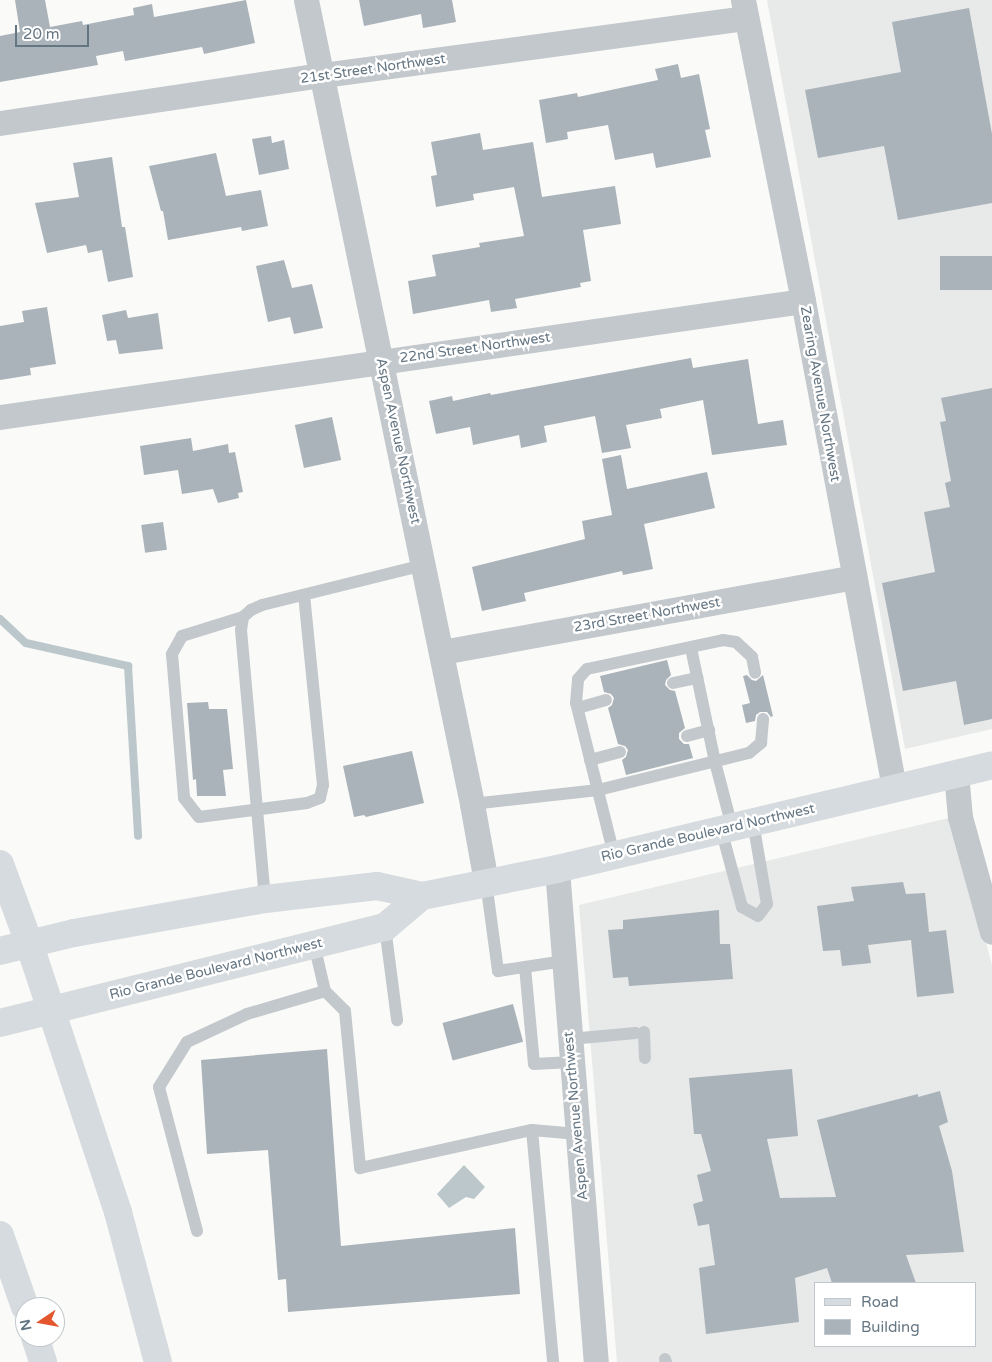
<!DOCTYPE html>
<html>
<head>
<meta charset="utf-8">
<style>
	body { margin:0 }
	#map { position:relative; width:992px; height:1362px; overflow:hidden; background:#fafaf8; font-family:"Varela Round",sans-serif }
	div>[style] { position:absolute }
	.built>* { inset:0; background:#e8e9e9 }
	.water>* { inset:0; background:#bbc7cb }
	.stream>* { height:8px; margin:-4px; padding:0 4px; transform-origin:4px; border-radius:4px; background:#bbc7cb }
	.building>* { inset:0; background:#aab3b9; transform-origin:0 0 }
	.lane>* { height:12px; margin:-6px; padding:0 6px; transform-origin:6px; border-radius:6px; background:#c3c8cc }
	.street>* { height:25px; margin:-12.5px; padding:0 12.5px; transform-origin:12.5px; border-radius:12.5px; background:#c3c8cc }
	.primary>* { height:28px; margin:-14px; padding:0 14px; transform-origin:14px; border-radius:14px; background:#d6dbdf }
	.highway>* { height:28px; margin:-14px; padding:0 14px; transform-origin:14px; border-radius:14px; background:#d6dbdf }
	span { translate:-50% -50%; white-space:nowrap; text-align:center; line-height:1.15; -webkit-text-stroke:5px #fff; paint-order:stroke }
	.street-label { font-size:14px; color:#657683 }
	.legend { position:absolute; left:814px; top:1282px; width:162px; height:65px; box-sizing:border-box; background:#fff; border:1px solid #c1c8cd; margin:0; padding:6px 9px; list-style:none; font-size:15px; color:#657683 }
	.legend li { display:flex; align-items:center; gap:10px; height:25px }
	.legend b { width:25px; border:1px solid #c1c8cd }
	.north { position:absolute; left:15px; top:1297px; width:50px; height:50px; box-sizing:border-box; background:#fff; border:1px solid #c1c8cd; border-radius:50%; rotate:258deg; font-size:14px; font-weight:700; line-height:20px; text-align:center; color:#657683 }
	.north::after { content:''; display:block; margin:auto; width:18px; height:22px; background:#e4572e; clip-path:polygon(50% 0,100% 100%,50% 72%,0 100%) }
	.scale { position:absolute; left:15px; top:25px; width:74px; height:22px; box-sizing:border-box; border:2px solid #657683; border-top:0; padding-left:6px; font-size:15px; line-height:18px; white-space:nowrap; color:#657683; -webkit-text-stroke:4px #fff; paint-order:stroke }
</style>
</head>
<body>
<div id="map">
	<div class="built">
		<i style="clip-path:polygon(767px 0,992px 0,992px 729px,905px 749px)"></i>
		<i style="clip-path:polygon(evenodd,953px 817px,992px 965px,992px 1362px,617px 1362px,579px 905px,953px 817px,816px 1283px,976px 1283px,976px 1346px,816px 1346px,816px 1283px)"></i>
	</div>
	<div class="water">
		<i style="clip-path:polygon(464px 1165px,485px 1187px,474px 1199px,466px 1197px,449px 1208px,437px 1194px)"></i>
	</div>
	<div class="stream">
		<i style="left:0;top:619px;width:35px;rotate:43deg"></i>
		<i style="left:26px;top:643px;width:105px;rotate:12.7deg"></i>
		<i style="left:128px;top:666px;width:170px;rotate:86.6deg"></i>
	</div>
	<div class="building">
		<i style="clip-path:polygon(15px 0,45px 0,50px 27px,82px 21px,83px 25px,134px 15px,133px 8px,152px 4px,154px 17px,246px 0,255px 43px,204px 54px,202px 47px,125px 61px,123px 51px,96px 56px,98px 65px,0 82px,0 36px,20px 32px)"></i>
		<i style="clip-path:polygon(359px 0,452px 0,456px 22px,423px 28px,421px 14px,364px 26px)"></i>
		<i style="clip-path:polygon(969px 8px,992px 134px,992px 203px,898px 220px,884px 146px,818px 158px,805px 90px,901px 72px,892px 22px)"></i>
		<i style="clip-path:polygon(678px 64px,681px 78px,699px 74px,710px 129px,705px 130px,711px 157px,656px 168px,653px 153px,615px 160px,608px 125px,567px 132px,568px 139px,546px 143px,539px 100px,577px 93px,578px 97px,658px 80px,655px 69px)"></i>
		<i style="clip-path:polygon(480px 133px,483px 150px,533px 142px,542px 197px,615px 186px,621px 224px,583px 230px,591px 281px,580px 283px,581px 287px,515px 299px,517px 308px,491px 312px,489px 300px,413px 314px,408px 281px,436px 276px,432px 255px,480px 247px,479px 243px,524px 236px,514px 187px,473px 194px,474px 200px,436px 207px,431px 176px,437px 175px,431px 142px)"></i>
		<i style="clip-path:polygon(271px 136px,272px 143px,284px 140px,289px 169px,259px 175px,252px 139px)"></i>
		<i style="clip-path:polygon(216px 153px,226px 196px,261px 190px,268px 226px,242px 231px,241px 227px,168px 240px,163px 211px,161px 211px,149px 166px)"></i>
		<i style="clip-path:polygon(112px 157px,122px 227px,125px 227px,133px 277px,108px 282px,102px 250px,88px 253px,86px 245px,47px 253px,35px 203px,79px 197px,73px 163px)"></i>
		<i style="left:992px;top:256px;width:34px;height:52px;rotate:90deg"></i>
		<i style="clip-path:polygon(284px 260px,292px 288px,312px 284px,323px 328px,294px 334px,290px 317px,268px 322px,256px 266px)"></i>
		<i style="clip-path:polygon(47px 307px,56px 364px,30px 368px,31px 375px,0 380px,0 326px,24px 322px,22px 311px)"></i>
		<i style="clip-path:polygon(126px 310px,128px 318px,158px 313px,163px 349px,119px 354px,116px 340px,107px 341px,102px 315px)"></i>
		<i style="clip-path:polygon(691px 358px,693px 368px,748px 359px,758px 424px,783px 420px,787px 445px,712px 455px,703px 400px,660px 409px,662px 418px,626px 425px,631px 448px,602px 453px,595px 416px,544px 426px,547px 442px,521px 448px,519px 435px,473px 445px,470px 427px,436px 434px,429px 401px,452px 396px,453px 401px,490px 393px,491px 395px)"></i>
		<i style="clip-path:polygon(992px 388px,992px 719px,964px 725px,956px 681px,903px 691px,882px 583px,935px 572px,924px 512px,950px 507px,945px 483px,951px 481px,940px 422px,946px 421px,941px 398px)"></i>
		<i style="left:332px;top:417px;width:44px;height:38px;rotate:78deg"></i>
		<i style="clip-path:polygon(191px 438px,193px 451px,228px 444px,229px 453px,235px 452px,243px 492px,238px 493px,239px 498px,218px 503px,213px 489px,182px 494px,178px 470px,144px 475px,140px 446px)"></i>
		<i style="clip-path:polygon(621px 455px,627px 489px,707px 472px,715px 508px,644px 524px,653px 569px,623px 575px,622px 571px,524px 593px,526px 601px,482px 611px,472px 567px,585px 539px,582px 521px,612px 515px,602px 459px)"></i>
		<i style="left:163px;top:522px;width:28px;height:22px;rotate:82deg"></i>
		<i style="clip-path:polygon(667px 660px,671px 675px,666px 680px,665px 685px,670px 690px,675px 691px,685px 728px,679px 733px,679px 739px,684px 744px,689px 744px,693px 758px,626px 775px,622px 760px,626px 757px,628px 750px,625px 746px,618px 744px,608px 708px,612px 705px,614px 698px,611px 694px,604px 692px,600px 676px)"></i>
		<i style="clip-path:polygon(747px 675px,752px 680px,756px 681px,763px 675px,773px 716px,771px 717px,767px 712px,760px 712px,756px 715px,755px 721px,746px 723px,742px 705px,750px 703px,743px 676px)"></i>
		<i style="clip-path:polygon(208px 702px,209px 709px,227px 709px,233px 769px,223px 770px,226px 796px,197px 796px,196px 779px,193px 780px,187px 703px)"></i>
		<i style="clip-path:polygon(412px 751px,424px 803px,366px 817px,364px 815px,354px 817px,343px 766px)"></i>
		<i style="clip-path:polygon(903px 882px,906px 894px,925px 893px,929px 932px,946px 930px,954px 993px,917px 997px,911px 940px,868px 945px,871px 963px,842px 966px,840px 950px,823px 951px,817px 906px,854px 901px,851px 887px)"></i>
		<i style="clip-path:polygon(719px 910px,720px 944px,730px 944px,733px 979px,629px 986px,628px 977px,613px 978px,608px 930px,623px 929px,623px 920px)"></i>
		<i style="left:513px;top:1004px;width:39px;height:73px;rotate:75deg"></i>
		<i style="clip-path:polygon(327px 1049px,341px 1246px,515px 1228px,520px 1294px,288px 1312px,286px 1279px,278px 1280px,268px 1150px,207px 1154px,201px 1060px)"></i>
		<i style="clip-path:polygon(792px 1069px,798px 1136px,767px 1139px,780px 1198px,836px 1197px,817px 1120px,918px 1094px,918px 1097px,940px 1091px,948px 1122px,939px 1126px,952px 1171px,964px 1252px,906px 1255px,916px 1283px,832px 1283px,827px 1268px,795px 1278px,799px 1322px,706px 1334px,699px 1268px,715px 1265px,709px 1224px,698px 1226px,693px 1204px,703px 1201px,697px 1175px,711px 1171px,701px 1134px,694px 1134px,689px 1078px)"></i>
	</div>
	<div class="lane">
		<i style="left:243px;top:617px;width:64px;rotate:162.7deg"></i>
		<i style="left:182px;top:636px;width:21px;rotate:119deg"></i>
		<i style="left:172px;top:654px;width:144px;rotate:85.2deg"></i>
		<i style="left:184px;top:798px;width:24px;rotate:52deg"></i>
		<i style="left:199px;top:817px;width:109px;rotate:-7.4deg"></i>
		<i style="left:307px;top:803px;width:14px;rotate:-21deg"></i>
		<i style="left:320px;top:798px;width:13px;rotate:-77deg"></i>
		<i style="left:323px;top:785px;width:191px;rotate:-95.7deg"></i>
		<i style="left:691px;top:648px;width:116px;rotate:78.1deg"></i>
		<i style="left:715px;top:762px;width:67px;rotate:75.3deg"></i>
		<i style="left:673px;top:683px;width:25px;rotate:-12deg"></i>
		<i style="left:578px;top:708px;width:29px;rotate:-16deg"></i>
		<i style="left:687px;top:736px;width:23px;rotate:-15deg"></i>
		<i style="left:590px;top:760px;width:31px;rotate:-15deg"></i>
		<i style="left:472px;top:804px;width:127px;rotate:-6.3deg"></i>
		<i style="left:598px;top:790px;width:155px;rotate:-13.8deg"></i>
		<i style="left:749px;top:753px;width:16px;rotate:-40deg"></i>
		<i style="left:761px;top:743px;width:24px;rotate:-85deg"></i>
		<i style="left:721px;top:829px;width:81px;rotate:74.9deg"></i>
		<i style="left:742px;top:907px;width:18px;rotate:29deg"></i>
		<i style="left:758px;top:916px;width:15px;rotate:-53deg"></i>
		<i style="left:767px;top:904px;width:83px;rotate:-99.7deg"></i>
		<i style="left:614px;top:855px;width:157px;rotate:-104deg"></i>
		<i style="left:576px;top:703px;width:24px;rotate:-85deg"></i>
		<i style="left:578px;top:679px;width:13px;rotate:-48deg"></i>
		<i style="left:587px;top:669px;width:139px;rotate:-12deg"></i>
		<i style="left:723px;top:640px;width:13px;rotate:9deg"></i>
		<i style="left:736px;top:642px;width:22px;rotate:43deg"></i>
		<i style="left:752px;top:657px;width:16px;rotate:79deg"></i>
		<i style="left:486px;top:882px;width:90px;rotate:82.3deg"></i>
		<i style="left:498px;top:971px;width:67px;rotate:-8.6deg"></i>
		<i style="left:265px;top:899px;width:270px;rotate:-95.1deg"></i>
		<i style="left:241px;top:630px;width:13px;rotate:-81deg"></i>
		<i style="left:243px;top:617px;width:11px;rotate:-41deg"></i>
		<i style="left:251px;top:610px;width:12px;rotate:-24deg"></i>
		<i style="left:262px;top:605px;width:167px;rotate:-13.9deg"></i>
		<i style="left:385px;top:927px;width:94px;rotate:82.6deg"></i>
		<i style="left:525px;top:967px;width:97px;rotate:84.7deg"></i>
		<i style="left:534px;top:1064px;width:38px;rotate:-3deg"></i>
		<i style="left:325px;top:991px;width:28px;rotate:45deg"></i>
		<i style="left:345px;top:1011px;width:158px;rotate:84.5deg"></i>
		<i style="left:360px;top:1168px;width:176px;rotate:-12.5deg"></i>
		<i style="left:532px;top:1130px;width:233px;rotate:84.8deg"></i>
		<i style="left:644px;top:1032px;width:26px;rotate:88deg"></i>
		<i style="left:570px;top:1039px;width:66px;rotate:-5.2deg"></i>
		<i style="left:532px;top:1130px;width:46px;rotate:5deg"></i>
		<i style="left:197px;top:1231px;width:149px;rotate:-104.8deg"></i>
		<i style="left:159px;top:1087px;width:53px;rotate:-58.1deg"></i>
		<i style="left:187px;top:1042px;width:66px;rotate:-25deg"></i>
		<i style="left:247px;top:1014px;width:81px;rotate:-16.4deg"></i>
		<i style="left:325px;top:991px;width:48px;rotate:-103.2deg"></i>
		<i style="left:665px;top:1359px;width:3px;rotate:72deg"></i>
	</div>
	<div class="street">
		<i style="left:306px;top:0;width:821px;rotate:78.33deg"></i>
		<i style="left:472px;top:804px;width:79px;rotate:79.8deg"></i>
		<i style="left:743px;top:0;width:307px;rotate:78.7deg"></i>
		<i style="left:803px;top:301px;width:495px;rotate:79.4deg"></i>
		<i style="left:0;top:123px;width:327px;rotate:-8.5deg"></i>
		<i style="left:323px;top:75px;width:427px;rotate:-7.7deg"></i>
		<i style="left:0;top:417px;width:811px;rotate:-8.22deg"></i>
		<i style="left:442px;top:652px;width:418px;rotate:-10.3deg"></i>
		<i style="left:956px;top:774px;width:43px;rotate:84.7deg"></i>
		<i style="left:960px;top:817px;width:119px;rotate:74.5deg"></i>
		<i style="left:557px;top:869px;width:495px;rotate:85.5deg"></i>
	</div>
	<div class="primary">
		<i style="left:0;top:951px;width:76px;rotate:-13.7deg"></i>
		<i style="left:74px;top:933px;width:194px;rotate:-10.1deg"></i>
		<i style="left:265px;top:899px;width:113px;rotate:-6.6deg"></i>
		<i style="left:377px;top:886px;width:46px;rotate:12.5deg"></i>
		<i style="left:422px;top:896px;width:138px;rotate:-11.3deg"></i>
		<i style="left:557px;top:869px;width:447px;rotate:-13.4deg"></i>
		<i style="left:0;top:1023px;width:397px;rotate:-14deg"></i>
		<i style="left:385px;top:927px;width:48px;rotate:-40deg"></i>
	</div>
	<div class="highway">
		<i style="left:0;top:864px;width:84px;rotate:69.8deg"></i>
		<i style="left:29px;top:943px;width:283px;rotate:71.7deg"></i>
		<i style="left:118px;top:1212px;width:155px;rotate:75.1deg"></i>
		<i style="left:0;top:1235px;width:76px;rotate:70.9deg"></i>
		<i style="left:35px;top:1337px;width:26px;rotate:72deg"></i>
	</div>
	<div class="street-label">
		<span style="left:373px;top:69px;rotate:-8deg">21st Street Northwest</span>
		<span style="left:475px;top:348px;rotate:-8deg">22nd Street Northwest</span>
		<span style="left:820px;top:394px;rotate:80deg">Zearing Avenue Northwest</span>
		<span style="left:398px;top:441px;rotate:78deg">Aspen Avenue Northwest</span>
		<span style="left:647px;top:615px;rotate:-10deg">23rd Street Northwest</span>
		<span style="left:708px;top:833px;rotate:-13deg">Rio Grande Boulevard Northwest</span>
		<span style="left:216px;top:969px;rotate:-14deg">Rio Grande Boulevard Northwest</span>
		<span style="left:576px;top:1116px;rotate:-95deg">Aspen Avenue Northwest</span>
	</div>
	<ul class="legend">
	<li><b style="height:6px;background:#d6dbdf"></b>Road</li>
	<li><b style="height:14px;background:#aab3b9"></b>Building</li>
	</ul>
	<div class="north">N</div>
	<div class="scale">20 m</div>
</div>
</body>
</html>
